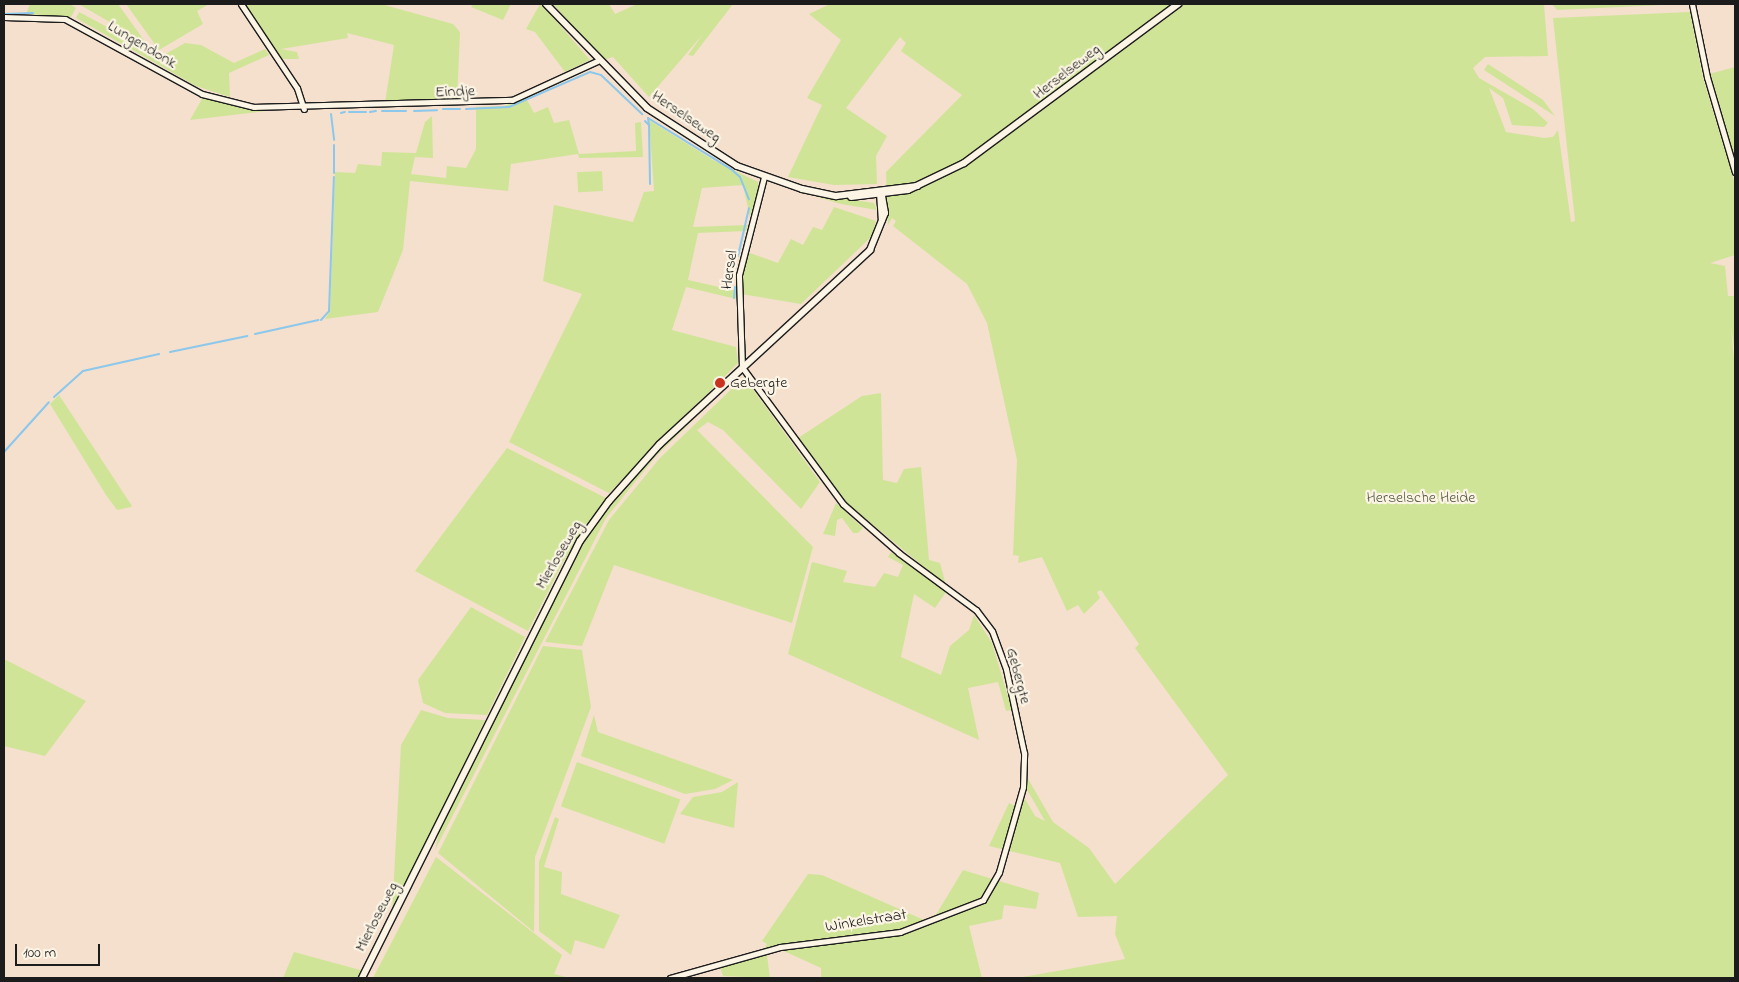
<!DOCTYPE html>
<html>
<head>
<meta charset="utf-8">
<style>
	body { margin:0 }
	#map { position:relative; width:1739px; height:982px; overflow:hidden; background:#f4e0cd; font-family:"Indie Flower",sans-serif }
	div>[style] { position:absolute }
	.green>* { inset:0; background:#d0e498; transform-origin:0 0 }
	.stream>* { height:2px; margin:-1px; padding:0 1px; transform-origin:1px; border-radius:1px; background:#8cc7ec }
	.roads { filter:drop-shadow(1px 0 #1c1c1c) drop-shadow(-1px 0 #1c1c1c) drop-shadow(0 1px #1c1c1c) drop-shadow(0 -1px #1c1c1c) }
	.minor>* { height:5px; margin:-2.5px; padding:0 2.5px; transform-origin:2.5px; border-radius:2.5px; background:#fcf5e5 }
	.tertiary>* { height:6px; margin:-3px; padding:0 3px; transform-origin:3px; border-radius:3px; background:#fcf5e5 }
	.dots>* { width:14px; height:14px; translate:-50% -50%; box-sizing:border-box; border:2px solid #fcf5e5; border-radius:50% }
	span { translate:-50% -50%; white-space:nowrap; text-align:center; line-height:1.15; -webkit-text-stroke:4.5px #fcf5e5; paint-order:stroke }
	.street-label { font-size:16px; color:#1c1c1c }
	.poi-label { font-size:16px; color:#1c1c1c }
	.left { translate:0 -50%; text-align:left }
	.park-label { font-size:16px; color:#525841 }
	.frame { position:absolute; inset:0; border:5px solid #1c1c1c; pointer-events:none }
	.scale { position:absolute; left:15px; top:944px; width:85px; height:22px; box-sizing:border-box; border:2px solid #1c1c1c; border-top:0; padding-left:6px; font-size:15px; line-height:18px; white-space:nowrap; color:#1c1c1c; -webkit-text-stroke:4px #fcf5e5; paint-order:stroke }
</style>
</head>
<body>
<div id="map">
	<div class="green">
		<i style="clip-path:polygon(30px 4px,70px 4px,76px 8px,71px 17px,26px 14px)"></i>
		<i style="clip-path:polygon(78px 4px,118px 4px,146px 43px,82px 6px)"></i>
		<i style="clip-path:polygon(126px 4px,209px 4px,197px 11px,203px 24px,159px 50px)"></i>
		<i style="clip-path:polygon(244px 4px,381px 4px,453px 24px,460px 32px,457px 100px,385px 103px,394px 45px,347px 33px,348px 38px,281px 49px,297px 52px,299px 59px,280px 59px)"></i>
		<i style="clip-path:polygon(473px 4px,511px 4px,503px 20px,471px 7px)"></i>
		<i style="clip-path:polygon(540px 4px,551px 15px,590px 60px,565px 72px,535px 32px,526px 29px)"></i>
		<i style="clip-path:polygon(553px 4px,609px 4px,615px 14px,637px 4px,733px 4px,693px 56px,688px 55px,703px 34px,649px 97px,613px 57px,603px 60px)"></i>
		<i style="clip-path:polygon(830px 4px,1544px 4px,1548px 56px,1485px 57px,1473px 68px,1479px 78px,1533px 109px,1548px 123px,1544px 127px,1512px 125px,1503px 98px,1489px 88px,1506px 132px,1544px 138px,1553px 137px,1558px 130px,1571px 222px,1575px 221px,1553px 18px,1690px 12px,1703px 78px,1735px 184px,1735px 255px,1710px 263px,1725px 266px,1728px 296px,1735px 296px,1735px 353px,1731px 328px,1735px 370px,1735px 978px,1017px 978px,1125px 959px,1115px 934px,1117px 916px,1078px 917px,1060px 863px,989px 846px,1009px 803px,1021px 809px,1024px 797px,1035px 816px,1045px 821px,1026px 788px,1027px 777px,1053px 822px,1089px 848px,1115px 884px,1228px 775px,1135px 648px,1139px 644px,1101px 590px,1097px 592px,1100px 598px,1084px 614px,1078px 605px,1067px 611px,1042px 557px,1018px 563px,1019px 556px,1013px 555px,1017px 460px,987px 323px,967px 284px,893px 226px,896px 221px,892px 218px,888px 225px,886px 172px,962px 95px,901px 51px,906px 43px,900px 37px,846px 108px,887px 136px,876px 156px,877px 184px,834px 185px,788px 177px,822px 105px,807px 98px,841px 40px,809px 14px)"></i>
		<i style="clip-path:polygon(1552px 4px,1683px 4px,1557px 10px)"></i>
		<i style="clip-path:polygon(79px 12px,162px 56px,185px 43px,201px 45px,234px 63px,265px 49px,269px 55px,229px 73px,230px 97px,196px 86px,76px 18px)"></i>
		<i style="clip-path:polygon(1488px 64px,1543px 100px,1555px 116px,1484px 70px)"></i>
		<i style="clip-path:polygon(1735px 67px,1735px 161px,1709px 74px)"></i>
		<i style="clip-path:polygon(203px 97px,246px 109px,266px 111px,190px 120px)"></i>
		<i style="clip-path:polygon(526px 98px,534px 113px,548px 107px,554px 123px,569px 120px,579px 154px,636px 151px,635px 123px,641px 122px,643px 157px,579px 158px,578px 154px,511px 164px,508px 191px,410px 181px,403px 250px,378px 312px,325px 319px,330px 311px,335px 172px,355px 173px,358px 164px,381px 166px,382px 152px,416px 153px,425px 122px,432px 116px,433px 158px,415px 157px,411px 174px,446px 178px,447px 166px,466px 168px,476px 149px,476px 107px,504px 106px)"></i>
		<i style="clip-path:polygon(649px 120px,713px 160px,758px 182px,758px 191px,750px 217px,743px 185px,702px 188px,693px 227px,748px 225px,746px 231px,698px 233px,688px 280px,737px 291px,736px 299px,686px 287px,672px 330px,736px 347px,738px 363px,609px 493px,509px 442px,582px 294px,543px 281px,554px 205px,633px 222px,644px 192px,654px 191px)"></i>
		<i style="left:602px;top:171px;width:20px;height:25px;rotate:87deg"></i>
		<i style="clip-path:polygon(801px 192px,874px 203px,877px 210px,841px 204px)"></i>
		<i style="clip-path:polygon(834px 207px,876px 221px,872px 236px,801px 304px,741px 294px,747px 252px,778px 263px,791px 239px,803px 245px,813px 227px,822px 230px)"></i>
		<i style="clip-path:polygon(741px 373px,657px 455px,606px 518px,435px 850px,439px 832px,590px 529px,646px 460px)"></i>
		<i style="clip-path:polygon(744px 377px,820px 482px,801px 509px,723px 430px,708px 422px,697px 430px,813px 547px,792px 623px,614px 565px,582px 646px,545px 642px,609px 520px,660px 458px)"></i>
		<i style="clip-path:polygon(881px 393px,883px 480px,897px 483px,904px 469px,921px 467px,929px 560px,940px 563px,946px 585px,839px 497px,795px 440px,862px 396px)"></i>
		<i style="clip-path:polygon(59px 395px,132px 506px,131px 507px,117px 510px,106px 495px,50px 404px)"></i>
		<i style="clip-path:polygon(507px 448px,606px 498px,563px 562px,528px 631px,415px 571px)"></i>
		<i style="clip-path:polygon(836px 503px,863px 528px,858px 533px,853px 533px,842px 518px,837px 520px,835px 536px,823px 534px)"></i>
		<i style="clip-path:polygon(891px 552px,946px 592px,935px 608px,914px 594px,901px 657px,941px 675px,950px 646px,969px 630px,974px 615px,992px 643px,1012px 710px,1006px 711px,998px 682px,968px 688px,979px 740px,788px 654px,812px 562px,847px 571px,843px 582px,875px 587px,884px 573px,898px 577px,903px 565px,888px 557px)"></i>
		<i style="clip-path:polygon(471px 607px,525px 637px,487px 715px,445px 713px,423px 703px,418px 680px)"></i>
		<i style="clip-path:polygon(543px 646px,582px 650px,591px 707px,535px 857px,534px 932px,438px 853px)"></i>
		<i style="clip-path:polygon(4px 659px,86px 701px,45px 756px,4px 746px)"></i>
		<i style="clip-path:polygon(421px 710px,448px 718px,485px 720px,392px 914px,401px 745px)"></i>
		<i style="clip-path:polygon(594px 715px,598px 732px,733px 780px,715px 789px,685px 794px,581px 756px)"></i>
		<i style="left:577px;top:762px;width:110px;height:47px;rotate:20deg"></i>
		<i style="clip-path:polygon(738px 782px,734px 828px,680px 814px,693px 797px,722px 792px)"></i>
		<i style="clip-path:polygon(555px 817px,559px 819px,544px 867px,562px 872px,561px 894px,620px 915px,604px 949px,575px 940px,571px 955px,539px 931px,539px 862px)"></i>
		<i style="clip-path:polygon(436px 857px,562px 955px,554px 974px,570px 978px,373px 978px)"></i>
		<i style="clip-path:polygon(963px 870px,1039px 893px,1036px 909px,1004px 905px,1002px 919px,969px 926px,982px 978px,821px 978px,821px 968px,775px 947px,764px 950px,767px 944px,762px 941px,808px 874px,822px 875px,931px 923px)"></i>
		<i style="clip-path:polygon(294px 952px,364px 971px,360px 978px,283px 978px)"></i>
		<i style="clip-path:polygon(767px 955px,770px 978px,723px 976px,720px 967px)"></i>
	</div>
	<div class="stream">
		<i style="left:4px;top:14px;width:29px;rotate:-2deg"></i>
		<i style="left:443px;top:109px;width:17px"></i>
		<i style="left:466px;top:109px;width:43px;rotate:-2.7deg"></i>
		<i style="left:509px;top:107px;width:88px;rotate:-23.4deg"></i>
		<i style="left:590px;top:72px;width:11px;rotate:15deg"></i>
		<i style="left:601px;top:75px;width:57px;rotate:43.6deg"></i>
		<i style="left:382px;top:111px;width:24px"></i>
		<i style="left:414px;top:111px;width:23px;rotate:-2deg"></i>
		<i style="left:349px;top:112px;width:17px"></i>
		<i style="left:370px;top:112px;width:6px;rotate:-9deg"></i>
		<i style="left:341px;top:113px;width:4px;rotate:-14deg"></i>
		<i style="left:331px;top:114px;width:26px;rotate:83deg"></i>
		<i style="left:645px;top:121px;width:6px;rotate:45deg"></i>
		<i style="left:649px;top:125px;width:7px;rotate:-98deg"></i>
		<i style="left:648px;top:118px;width:97px;rotate:31.6deg"></i>
		<i style="left:731px;top:169px;width:12px;rotate:42deg"></i>
		<i style="left:740px;top:177px;width:24px;rotate:68deg"></i>
		<i style="left:649px;top:125px;width:59px;rotate:89deg"></i>
		<i style="left:334px;top:173px;width:28px;rotate:-90deg"></i>
		<i style="left:738px;top:256px;width:49px;rotate:-77.1deg"></i>
		<i style="left:734px;top:298px;width:11px;rotate:-85deg"></i>
		<i style="left:321px;top:320px;width:12px;rotate:-48deg"></i>
		<i style="left:329px;top:311px;width:134px;rotate:-87.9deg"></i>
		<i style="left:255px;top:334px;width:65px;rotate:-12.5deg"></i>
		<i style="left:170px;top:352px;width:79px;rotate:-11.7deg"></i>
		<i style="left:54px;top:397px;width:39px;rotate:-42deg"></i>
		<i style="left:83px;top:371px;width:78px;rotate:-12.6deg"></i>
		<i style="left:4px;top:452px;width:67px;rotate:-48deg"></i>
	</div>
	<div class="roads">
		<div class="minor">
			<i style="left:241px;top:4px;width:101px;rotate:56.3deg"></i>
			<i style="left:297px;top:88px;width:22px;rotate:72deg"></i>
			<i style="left:1692px;top:4px;width:75px;rotate:78.4deg"></i>
			<i style="left:1707px;top:77px;width:99px;rotate:73.6deg"></i>
			<i style="left:4px;top:17px;width:61px;rotate:1.9deg"></i>
			<i style="left:65px;top:19px;width:156px;rotate:28.7deg"></i>
			<i style="left:202px;top:94px;width:54px;rotate:14deg"></i>
			<i style="left:254px;top:107px;width:258px;rotate:-1.6deg"></i>
			<i style="left:512px;top:100px;width:94px;rotate:-24.6deg"></i>
			<i style="left:670px;top:978px;width:114px;rotate:-15.7deg"></i>
			<i style="left:780px;top:947px;width:121px;rotate:-7.1deg"></i>
			<i style="left:900px;top:932px;width:89px;rotate:-21.1deg"></i>
			<i style="left:983px;top:900px;width:32px;rotate:-60deg"></i>
			<i style="left:999px;top:872px;width:88px;rotate:-74.2deg"></i>
			<i style="left:1023px;top:787px;width:34px;rotate:-88deg"></i>
			<i style="left:1024px;top:753px;width:86px;rotate:-102.1deg"></i>
			<i style="left:1006px;top:669px;width:40px;rotate:-110.2deg"></i>
			<i style="left:992px;top:631px;width:26px;rotate:-127deg"></i>
			<i style="left:976px;top:610px;width:96px;rotate:-143.5deg"></i>
			<i style="left:899px;top:553px;width:74px;rotate:-138.8deg"></i>
			<i style="left:843px;top:504px;width:170px;rotate:-126.4deg"></i>
			<i style="left:742px;top:367px;width:92px;rotate:-91.9deg"></i>
			<i style="left:739px;top:275px;width:101px;rotate:-75.7deg"></i>
		</div>
		<div class="tertiary">
			<i style="left:546px;top:4px;width:145px;rotate:45.8deg"></i>
			<i style="left:647px;top:108px;width:107px;rotate:32.8deg"></i>
			<i style="left:737px;top:166px;width:69px;rotate:19.5deg"></i>
			<i style="left:802px;top:189px;width:35px;rotate:12deg"></i>
			<i style="left:836px;top:196px;width:82px;rotate:-7deg"></i>
			<i style="left:880px;top:193px;width:27px;rotate:86deg"></i>
			<i style="left:851px;top:197px;width:57px;rotate:-7deg"></i>
			<i style="left:908px;top:190px;width:62px;rotate:-25.7deg"></i>
			<i style="left:964px;top:163px;width:267px;rotate:-36.6deg"></i>
			<i style="left:362px;top:978px;width:488px;rotate:-63.5deg"></i>
			<i style="left:580px;top:541px;width:49px;rotate:-54.1deg"></i>
			<i style="left:609px;top:501px;width:76px;rotate:-48.2deg"></i>
			<i style="left:660px;top:444px;width:286px;rotate:-42.7deg"></i>
			<i style="left:870px;top:250px;width:40px;rotate:-68deg"></i>
			<i style="left:885px;top:213px;width:22px;rotate:-100deg"></i>
		</div>
	</div>
	<div class="dots">
		<i style="left:720px;top:383px;background:#c8321e"></i>
	</div>
	<div class="street-label">
		<span style="left:142px;top:45px;rotate:31deg">Lungendonk</span>
		<span style="left:1067px;top:72px;rotate:-38deg">Herselseweg</span>
		<span style="left:455px;top:92px;rotate:-2deg">Eindje</span>
		<span style="left:686px;top:117px;rotate:34deg">Herselseweg</span>
		<span style="left:730px;top:270px;rotate:-82deg">Hersel</span>
		<span style="left:559px;top:555px;rotate:-60deg">Mierloseweg</span>
		<span style="left:1018px;top:676px;rotate:75deg">Gebergte</span>
		<span style="left:377px;top:917px;rotate:-63deg">Mierloseweg</span>
		<span style="left:866px;top:921px;rotate:-9deg">Winkelstraat</span>
	</div>
	<div class="poi-label">
		<span class="left" style="left:730px;top:383px">Gebergte</span>
	</div>
	<div class="park-label">
		<span style="left:1421px;top:498px">Herselsche Heide</span>
	</div>
	<div class="frame"></div>
	<div class="scale">100 m</div>
</div>
</body>
</html>
